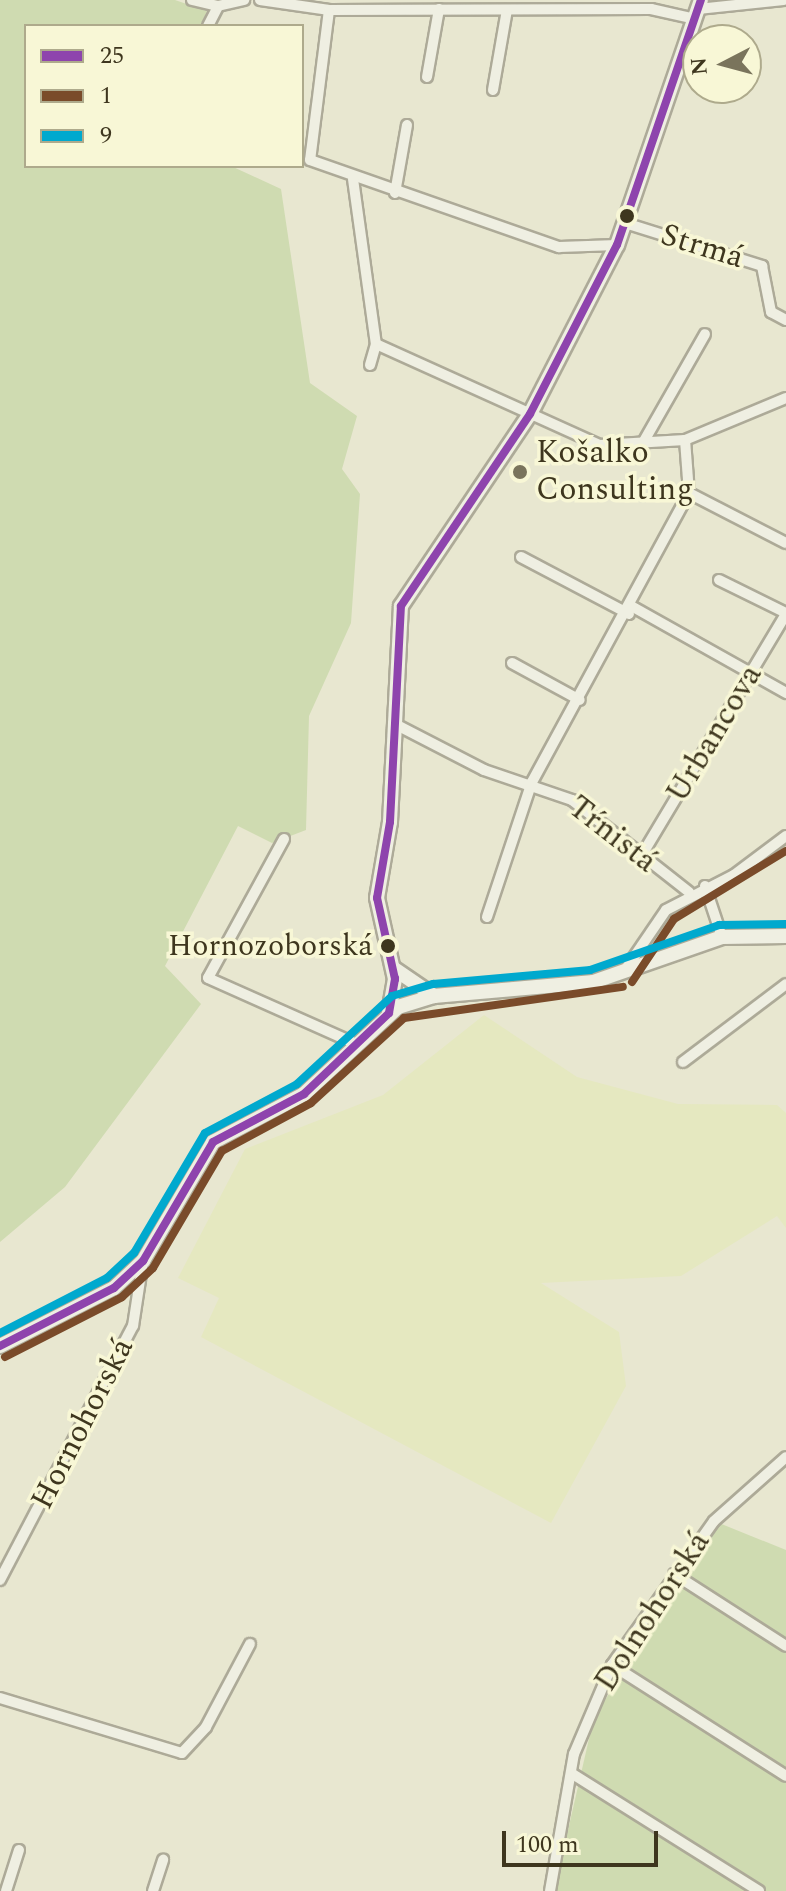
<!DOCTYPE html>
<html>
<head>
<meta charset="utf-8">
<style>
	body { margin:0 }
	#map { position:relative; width:786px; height:1891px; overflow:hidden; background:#e8e7d0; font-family:Spectral,serif }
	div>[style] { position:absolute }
	.farmland>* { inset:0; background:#e5e8c0 }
	.green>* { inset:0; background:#cfdbb1 }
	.roads { filter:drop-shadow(2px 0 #adaa98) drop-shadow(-2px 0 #adaa98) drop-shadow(0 2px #adaa98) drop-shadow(0 -2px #adaa98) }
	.minor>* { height:10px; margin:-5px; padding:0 5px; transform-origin:5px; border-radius:5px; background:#efefe2 }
	.tertiary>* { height:14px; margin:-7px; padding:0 7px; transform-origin:7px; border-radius:7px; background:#efefe2 }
	.bus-1>* { height:8px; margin:-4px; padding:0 4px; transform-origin:4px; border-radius:4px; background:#8e44ad }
	.bus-2>* { height:8px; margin:-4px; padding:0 4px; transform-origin:4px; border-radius:4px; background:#7a4b2a }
	.bus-3>* { height:8px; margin:-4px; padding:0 4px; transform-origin:4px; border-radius:4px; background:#00a9ce }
	.dots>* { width:22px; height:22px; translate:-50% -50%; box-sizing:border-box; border:4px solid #f8f7d6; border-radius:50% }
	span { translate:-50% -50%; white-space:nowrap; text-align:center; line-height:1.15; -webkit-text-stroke:7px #f8f7d6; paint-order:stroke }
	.bus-label { font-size:30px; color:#3e361e }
	.right { translate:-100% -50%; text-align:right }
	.street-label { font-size:32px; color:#3e361e }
	.poi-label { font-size:32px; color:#3e361e }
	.left { translate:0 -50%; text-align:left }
	.legend { position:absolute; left:24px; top:24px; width:280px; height:144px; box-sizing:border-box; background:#f8f7d6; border:2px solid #aeaa8c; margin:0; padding:10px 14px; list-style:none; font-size:24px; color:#3e361e }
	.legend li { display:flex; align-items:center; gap:16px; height:40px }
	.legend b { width:40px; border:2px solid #aeaa8c }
	.north { position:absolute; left:682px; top:24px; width:80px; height:80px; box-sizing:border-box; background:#f8f7d6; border:2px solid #aeaa8c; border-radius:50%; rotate:264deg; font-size:22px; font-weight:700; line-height:32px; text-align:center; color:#3e361e }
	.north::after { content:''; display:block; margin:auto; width:28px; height:36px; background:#7a745c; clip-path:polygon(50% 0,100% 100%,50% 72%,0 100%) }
	.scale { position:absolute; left:502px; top:1831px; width:156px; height:36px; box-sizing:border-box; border:4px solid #3e361e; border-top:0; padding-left:10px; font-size:24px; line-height:28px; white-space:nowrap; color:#3e361e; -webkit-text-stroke:6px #f8f7d6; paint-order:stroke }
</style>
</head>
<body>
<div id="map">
	<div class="farmland">
		<i style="clip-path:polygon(484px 1015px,577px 1077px,678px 1104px,777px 1105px,786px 1113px,786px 1228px,777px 1216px,681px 1276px,541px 1283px,619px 1332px,626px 1386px,551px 1523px,201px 1337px,219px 1298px,178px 1278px,245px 1149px,383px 1095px)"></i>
	</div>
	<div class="green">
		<i style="clip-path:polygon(0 0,175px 0,207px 11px,200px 26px,26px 26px,26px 166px,231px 166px,281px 189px,310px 383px,357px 416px,342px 469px,360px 494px,351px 623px,309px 716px,306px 830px,272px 843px,238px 826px,165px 966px,201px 1004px,65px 1187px,0 1242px)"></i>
		<i style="clip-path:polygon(719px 1523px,786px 1550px,786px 1891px,554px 1891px,594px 1717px)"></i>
	</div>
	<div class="roads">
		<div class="minor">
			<i style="left:192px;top:0;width:27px;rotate:13deg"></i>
			<i style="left:218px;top:6px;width:27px;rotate:-13deg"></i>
			<i style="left:260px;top:0;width:70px;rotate:8.2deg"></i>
			<i style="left:329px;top:10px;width:322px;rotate:-0.2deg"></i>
			<i style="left:651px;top:9px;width:45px;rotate:12.8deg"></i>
			<i style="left:698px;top:9px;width:86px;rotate:-6deg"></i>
			<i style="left:329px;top:10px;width:151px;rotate:97.2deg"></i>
			<i style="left:310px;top:160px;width:264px;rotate:19.3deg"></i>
			<i style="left:559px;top:247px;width:58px;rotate:-2deg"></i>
			<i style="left:208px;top:26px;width:22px;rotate:-63deg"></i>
			<i style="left:427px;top:77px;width:69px;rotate:-80deg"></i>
			<i style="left:493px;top:90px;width:81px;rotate:-80.1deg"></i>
			<i style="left:353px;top:179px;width:167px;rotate:82.1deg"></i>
			<i style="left:376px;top:344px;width:246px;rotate:24.3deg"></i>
			<i style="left:600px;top:445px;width:85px;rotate:-3.4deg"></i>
			<i style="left:685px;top:440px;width:109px;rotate:-22.6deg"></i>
			<i style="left:395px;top:193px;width:69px;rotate:-80deg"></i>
			<i style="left:625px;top:223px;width:144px;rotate:17.4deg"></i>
			<i style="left:762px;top:266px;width:47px;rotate:78.9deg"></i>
			<i style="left:771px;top:312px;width:17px;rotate:28deg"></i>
			<i style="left:370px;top:365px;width:22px;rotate:-74deg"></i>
			<i style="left:644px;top:441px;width:123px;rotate:-60.3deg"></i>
			<i style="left:689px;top:493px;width:109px;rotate:27.3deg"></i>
			<i style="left:521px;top:557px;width:122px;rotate:27.8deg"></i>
			<i style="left:719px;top:580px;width:75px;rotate:26.2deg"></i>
			<i style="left:633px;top:607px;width:176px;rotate:29.3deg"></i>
			<i style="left:512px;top:663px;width:77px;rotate:28.6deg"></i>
			<i style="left:393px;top:723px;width:102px;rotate:27.3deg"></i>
			<i style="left:484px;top:770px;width:93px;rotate:18.8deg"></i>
			<i style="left:572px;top:800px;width:149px;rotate:38.2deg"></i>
			<i style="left:284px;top:839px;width:158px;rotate:118.7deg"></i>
			<i style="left:208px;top:978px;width:162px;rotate:24deg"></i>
			<i style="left:643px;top:853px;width:279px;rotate:-59.1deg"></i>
			<i style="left:705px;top:886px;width:54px;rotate:71.6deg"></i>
			<i style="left:487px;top:917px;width:142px;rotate:-71.6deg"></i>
			<i style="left:532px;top:782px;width:329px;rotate:-61.5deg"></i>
			<i style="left:689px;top:493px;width:53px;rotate:-94.3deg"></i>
			<i style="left:623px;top:973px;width:76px;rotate:-55.7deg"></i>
			<i style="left:666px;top:910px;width:76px;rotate:-27.2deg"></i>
			<i style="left:734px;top:875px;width:65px;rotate:-36.9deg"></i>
			<i style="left:683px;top:1062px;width:129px;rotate:-37.1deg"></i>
			<i style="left:674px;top:1574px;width:133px;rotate:32.7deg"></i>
			<i style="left:0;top:1580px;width:287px;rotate:-62.4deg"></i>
			<i style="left:133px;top:1326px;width:66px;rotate:-81.3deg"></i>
			<i style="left:612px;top:1665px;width:206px;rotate:32.5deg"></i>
			<i style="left:0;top:1698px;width:190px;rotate:16.8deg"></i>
			<i style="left:182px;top:1753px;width:35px;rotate:-47deg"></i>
			<i style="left:206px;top:1727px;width:94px;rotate:-62.1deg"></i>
			<i style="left:571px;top:1773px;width:222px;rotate:32.1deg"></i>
			<i style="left:6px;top:1891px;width:43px;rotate:-72.4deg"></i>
			<i style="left:153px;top:1891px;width:33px;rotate:-72deg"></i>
			<i style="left:550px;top:1891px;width:139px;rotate:-80.1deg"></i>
			<i style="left:574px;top:1754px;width:97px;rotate:-66.9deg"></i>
			<i style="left:612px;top:1665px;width:176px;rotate:-54.7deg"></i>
			<i style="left:714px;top:1521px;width:96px;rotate:-41.6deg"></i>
		</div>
		<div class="tertiary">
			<i style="left:393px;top:968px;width:50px;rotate:34.3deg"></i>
			<i style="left:389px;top:1013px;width:35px;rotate:-80deg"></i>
			<i style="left:395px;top:979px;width:83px;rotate:-102.5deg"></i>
			<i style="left:377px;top:898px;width:77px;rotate:-80.3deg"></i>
			<i style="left:390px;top:822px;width:216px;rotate:-87.1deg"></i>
			<i style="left:401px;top:606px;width:231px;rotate:-56.1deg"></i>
			<i style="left:530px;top:414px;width:190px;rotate:-62.8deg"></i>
			<i style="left:617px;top:245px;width:259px;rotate:-71.1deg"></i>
			<i style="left:0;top:1346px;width:128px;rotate:-27deg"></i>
			<i style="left:114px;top:1288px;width:40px;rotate:-43deg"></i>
			<i style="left:143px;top:1261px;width:138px;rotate:-59.5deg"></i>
			<i style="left:213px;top:1142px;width:103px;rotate:-27.8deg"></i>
			<i style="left:304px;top:1094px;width:128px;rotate:-42.8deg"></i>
			<i style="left:398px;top:1007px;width:38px;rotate:-17deg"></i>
			<i style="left:434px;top:996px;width:160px;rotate:-5deg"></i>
			<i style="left:593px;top:982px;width:137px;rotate:-19.2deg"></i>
			<i style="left:722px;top:937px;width:64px;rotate:-0.9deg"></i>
		</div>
	</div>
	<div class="bus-1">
		<i style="left:389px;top:1013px;width:35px;rotate:-80deg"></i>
		<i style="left:395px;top:979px;width:83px;rotate:-102.5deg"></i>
		<i style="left:377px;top:898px;width:77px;rotate:-80.3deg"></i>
		<i style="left:390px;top:822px;width:216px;rotate:-87.1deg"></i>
		<i style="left:401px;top:606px;width:231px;rotate:-56.1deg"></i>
		<i style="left:530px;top:414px;width:190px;rotate:-62.8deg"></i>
		<i style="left:617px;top:245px;width:259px;rotate:-71.1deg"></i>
		<i style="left:0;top:1346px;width:128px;rotate:-27deg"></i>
		<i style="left:114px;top:1288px;width:40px;rotate:-43deg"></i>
		<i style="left:143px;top:1261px;width:138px;rotate:-59.5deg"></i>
		<i style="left:213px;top:1142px;width:103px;rotate:-27.8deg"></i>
		<i style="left:304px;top:1094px;width:117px;rotate:-43.6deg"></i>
	</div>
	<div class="bus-2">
		<i style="left:632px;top:982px;width:76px;rotate:-56.3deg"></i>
		<i style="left:674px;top:919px;width:131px;rotate:-31.3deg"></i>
		<i style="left:5px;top:1357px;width:131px;rotate:-27.1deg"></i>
		<i style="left:122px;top:1297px;width:42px;rotate:-43.1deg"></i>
		<i style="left:153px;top:1268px;width:136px;rotate:-59.5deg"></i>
		<i style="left:222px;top:1151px;width:101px;rotate:-28.3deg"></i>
		<i style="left:311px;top:1103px;width:126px;rotate:-42.4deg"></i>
		<i style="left:404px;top:1018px;width:221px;rotate:-8.1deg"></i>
	</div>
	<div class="bus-3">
		<i style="left:0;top:1333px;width:120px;rotate:-27.2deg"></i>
		<i style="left:107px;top:1278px;width:37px;rotate:-43deg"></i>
		<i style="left:134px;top:1253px;width:139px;rotate:-59.4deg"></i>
		<i style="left:205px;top:1133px;width:104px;rotate:-28deg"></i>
		<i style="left:297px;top:1084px;width:129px;rotate:-42.8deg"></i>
		<i style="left:392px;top:996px;width:43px;rotate:-16.3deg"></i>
		<i style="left:433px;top:984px;width:158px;rotate:-5.1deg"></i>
		<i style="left:590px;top:970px;width:137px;rotate:-19.2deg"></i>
		<i style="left:719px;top:925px;width:67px;rotate:-0.9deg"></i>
	</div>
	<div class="dots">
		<i style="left:627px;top:216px;background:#3e361e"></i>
		<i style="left:520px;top:472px;background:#7a745c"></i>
		<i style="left:388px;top:946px;background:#3e361e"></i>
	</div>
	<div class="bus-label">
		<span class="right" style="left:373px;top:946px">Hornozoborská</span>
	</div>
	<div class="street-label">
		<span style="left:702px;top:247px;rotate:17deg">Strmá</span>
		<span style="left:715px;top:734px;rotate:-59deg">Urbancova</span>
		<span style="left:612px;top:835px;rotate:38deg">Tŕnistá</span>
		<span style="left:83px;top:1424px;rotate:-63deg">Hornohorská</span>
		<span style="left:653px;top:1612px;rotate:-57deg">Dolnohorská</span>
	</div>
	<div class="poi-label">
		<span class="left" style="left:536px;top:472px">Košalko<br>Consulting</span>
	</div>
	<ul class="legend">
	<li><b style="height:10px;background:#8e44ad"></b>25</li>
	<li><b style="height:10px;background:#7a4b2a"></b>1</li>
	<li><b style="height:10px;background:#00a9ce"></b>9</li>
	</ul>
	<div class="north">N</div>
	<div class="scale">100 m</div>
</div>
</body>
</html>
